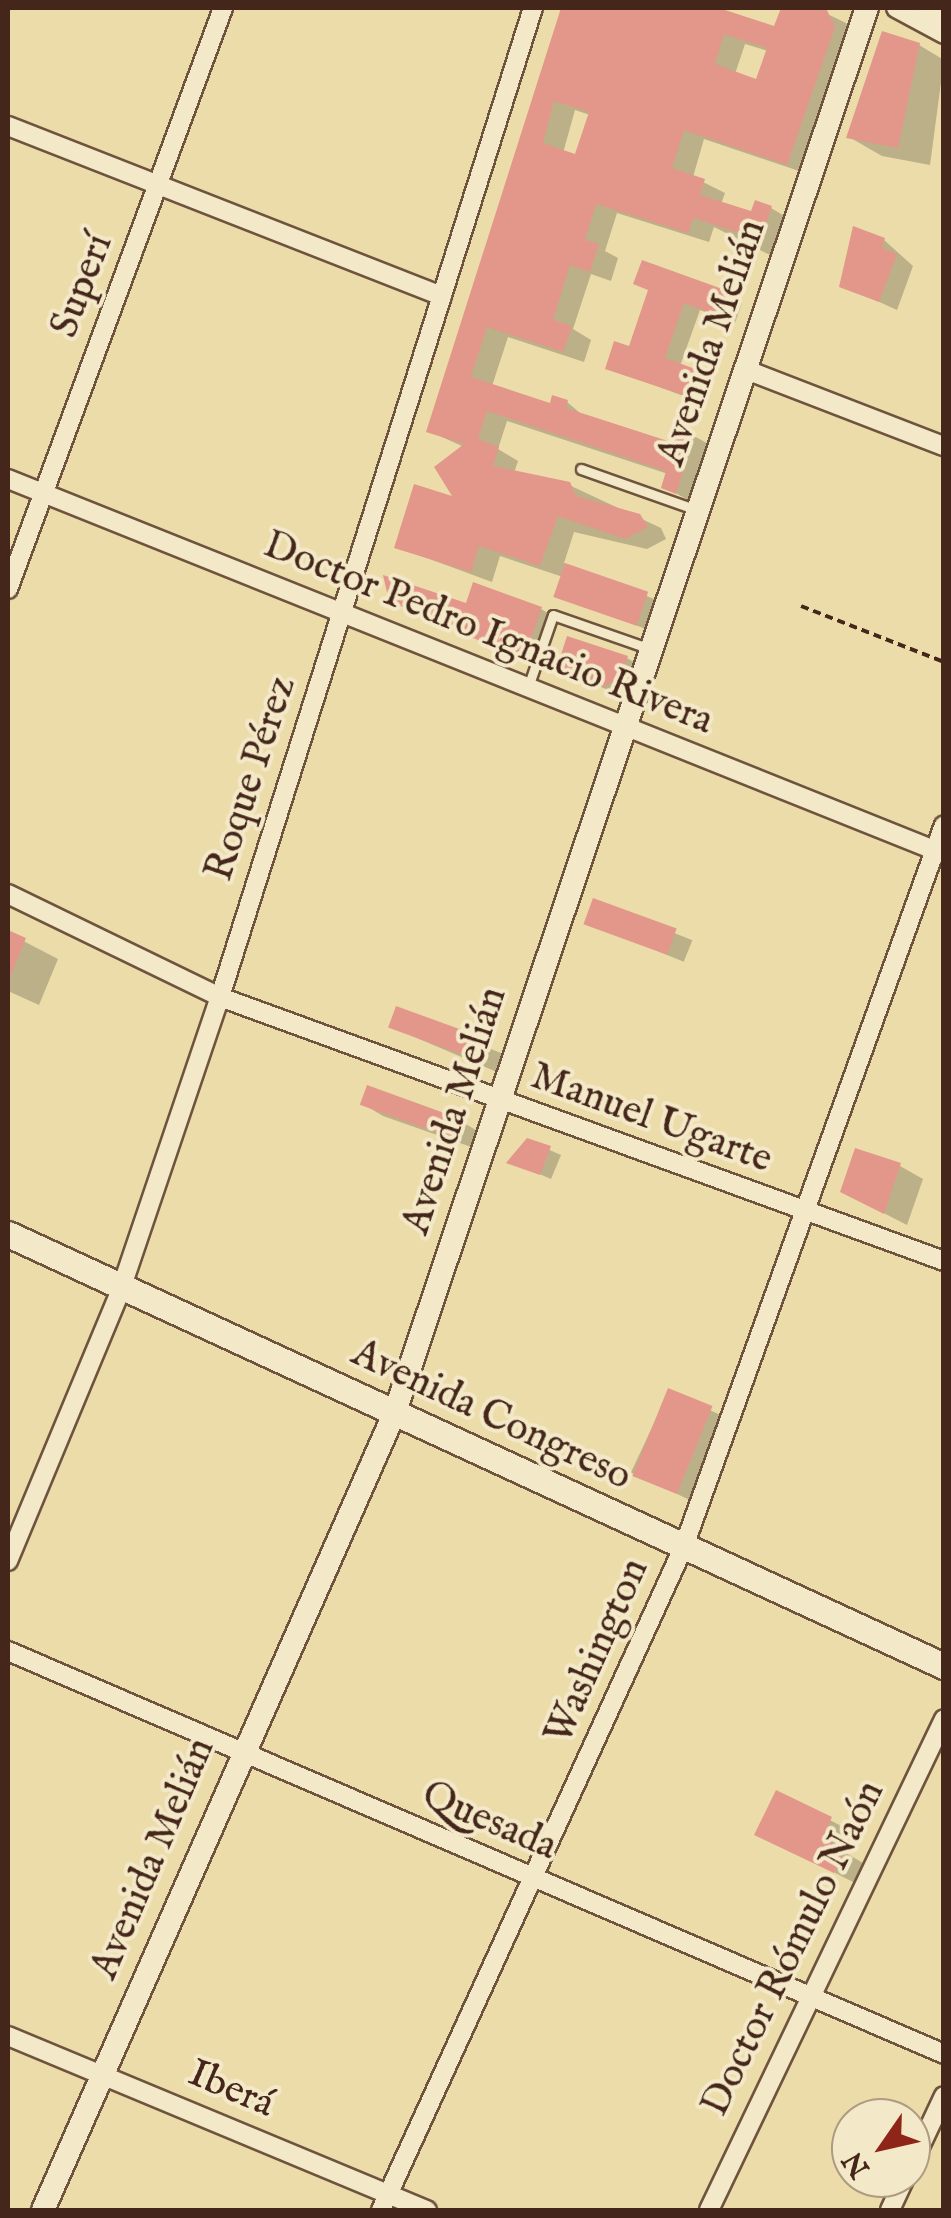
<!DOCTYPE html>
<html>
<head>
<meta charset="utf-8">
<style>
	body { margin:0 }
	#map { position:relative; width:951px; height:2218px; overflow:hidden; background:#ecdcaa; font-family:"IM FELL English",serif }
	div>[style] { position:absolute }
	.shadow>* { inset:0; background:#0003; transform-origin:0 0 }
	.building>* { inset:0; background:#e2978a; transform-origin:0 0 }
	.path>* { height:4px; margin-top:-2px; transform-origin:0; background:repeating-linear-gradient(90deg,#44271a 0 8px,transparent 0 13px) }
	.roads { filter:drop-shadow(2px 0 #6e543e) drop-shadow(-2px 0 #6e543e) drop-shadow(0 2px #6e543e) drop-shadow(0 -2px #6e543e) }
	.service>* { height:9px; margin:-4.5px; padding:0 4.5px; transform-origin:4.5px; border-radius:4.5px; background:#f3e8c8 }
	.minor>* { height:18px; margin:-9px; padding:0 9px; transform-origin:9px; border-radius:9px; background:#f3e8c8 }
	.tertiary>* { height:22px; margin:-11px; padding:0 11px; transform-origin:11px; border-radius:11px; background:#f3e8c8 }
	.secondary>* { height:25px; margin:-12.5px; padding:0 12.5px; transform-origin:12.5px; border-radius:12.5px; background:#f3e8c8 }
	span { translate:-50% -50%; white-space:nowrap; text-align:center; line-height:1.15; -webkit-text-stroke:8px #f3e8c8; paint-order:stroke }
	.street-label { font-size:40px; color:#44271a }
	.frame { position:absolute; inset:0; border:10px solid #44271a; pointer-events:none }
	.north { position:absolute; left:831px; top:2098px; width:100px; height:100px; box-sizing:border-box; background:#f3e8c8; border:2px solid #ad9b82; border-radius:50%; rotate:236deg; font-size:28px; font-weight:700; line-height:40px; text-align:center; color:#44271a }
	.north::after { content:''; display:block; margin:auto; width:35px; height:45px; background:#8f2418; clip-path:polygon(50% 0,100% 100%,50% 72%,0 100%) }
</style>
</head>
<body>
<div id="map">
	<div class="shadow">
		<i style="clip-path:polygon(evenodd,563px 8px,711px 8px,776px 29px,783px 8px,815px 8px,846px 23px,854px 40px,808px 174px,704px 139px,693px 177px,725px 193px,721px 204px,753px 215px,771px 208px,791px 220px,778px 259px,714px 227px,709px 242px,617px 213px,605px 251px,618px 258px,611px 281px,591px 274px,573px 329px,591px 340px,584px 362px,508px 337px,492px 386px,552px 406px,567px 402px,586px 418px,676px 446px,694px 436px,714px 447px,696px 504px,664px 487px,668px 474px,507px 421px,498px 449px,518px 461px,514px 473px,569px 485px,661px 528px,666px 539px,647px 549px,574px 532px,564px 563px,664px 603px,654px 632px,557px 596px,563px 577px,500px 556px,492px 582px,397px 547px,458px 500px,464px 447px,429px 431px,563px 8px,745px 44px,768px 51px,758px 82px,735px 74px,745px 44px,563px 8px,575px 110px,590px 115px,577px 157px,563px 153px,575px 110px)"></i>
		<i style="clip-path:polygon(919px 45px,944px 60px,930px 165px,882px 156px,849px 137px)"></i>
		<i style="clip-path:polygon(884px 240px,913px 266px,897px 310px,842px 285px)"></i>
		<i style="clip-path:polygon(650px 291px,742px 303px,735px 323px,700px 310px,680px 366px,713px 381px,705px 404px,608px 368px,630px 349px)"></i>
		<i style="clip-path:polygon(385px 578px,468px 606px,541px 609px,556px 618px,540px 666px,407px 609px,390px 599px)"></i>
		<i style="clip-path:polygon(627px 658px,644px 668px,638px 687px,622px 696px,559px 669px)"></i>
		<i style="left:595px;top:901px;width:105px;height:23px;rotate:22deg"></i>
		<i style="clip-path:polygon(8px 933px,58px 959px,39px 1005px,8px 991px)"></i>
		<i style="left:397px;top:1009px;width:131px;height:19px;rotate:23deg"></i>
		<i style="clip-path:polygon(369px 1088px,459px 1120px,479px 1132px,474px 1148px,383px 1116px,363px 1104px)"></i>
		<i style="clip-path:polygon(527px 1140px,561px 1155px,551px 1179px,509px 1161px)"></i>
		<i style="clip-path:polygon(900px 1166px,923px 1179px,907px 1225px,866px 1204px)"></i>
		<i style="left:669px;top:1391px;width:65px;height:90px;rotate:25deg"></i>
		<i style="clip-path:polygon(777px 1793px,855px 1833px,846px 1853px,868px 1866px,859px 1885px,758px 1834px)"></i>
	</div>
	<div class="building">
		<i style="clip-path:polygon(evenodd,561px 8px,719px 8px,774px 26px,781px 8px,826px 8px,835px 27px,787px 165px,684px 130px,672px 168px,705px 179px,700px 195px,751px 211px,755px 200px,772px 206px,757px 249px,740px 244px,743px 234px,693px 218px,688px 233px,596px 204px,585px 240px,599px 244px,590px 272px,570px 265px,553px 320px,572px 326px,563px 352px,487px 327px,471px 377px,550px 403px,552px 395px,568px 400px,566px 408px,674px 443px,679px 428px,695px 433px,676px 494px,661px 488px,666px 471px,487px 411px,478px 439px,499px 447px,493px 466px,570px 482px,576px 496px,640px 514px,648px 527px,625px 539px,558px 516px,540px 566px,479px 546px,471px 572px,394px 548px,414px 484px,452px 496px,434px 467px,464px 444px,426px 432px,561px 8px,724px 34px,767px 48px,756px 79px,715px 64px,724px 34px,561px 8px,554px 101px,589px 112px,575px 154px,543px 143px,554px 101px)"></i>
		<i style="clip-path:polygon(882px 31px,920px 43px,898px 148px,846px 138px)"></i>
		<i style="clip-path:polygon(853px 226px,885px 238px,882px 248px,897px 254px,879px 302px,839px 287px)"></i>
		<i style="clip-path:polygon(642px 260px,728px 291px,719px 316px,684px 303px,665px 358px,698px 370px,689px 397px,605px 369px,614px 341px,629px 346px,648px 290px,633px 284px)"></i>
		<i style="left:565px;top:563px;width:88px;height:36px;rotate:19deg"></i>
		<i style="clip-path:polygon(383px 575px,466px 603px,473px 582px,542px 607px,524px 660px,389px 601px)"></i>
		<i style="clip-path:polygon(567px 636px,628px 656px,621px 678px,603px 687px,556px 670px)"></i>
		<i style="left:593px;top:898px;width:89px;height:28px;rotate:20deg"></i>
		<i style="clip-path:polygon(8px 930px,26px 938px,8px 982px)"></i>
		<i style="left:396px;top:1006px;width:96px;height:23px;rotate:20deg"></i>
		<i style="left:367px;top:1085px;width:99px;height:21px;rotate:20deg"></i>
		<i style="clip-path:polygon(527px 1138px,551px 1146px,540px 1175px,506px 1163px)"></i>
		<i style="clip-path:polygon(855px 1148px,901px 1163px,884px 1214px,840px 1192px)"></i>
		<i style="left:668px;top:1388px;width:48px;height:95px;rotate:22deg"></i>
		<i style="clip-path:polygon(776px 1790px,832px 1817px,823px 1838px,845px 1850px,834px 1873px,754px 1835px)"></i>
	</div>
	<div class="path">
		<i style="left:801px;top:606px;width:154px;rotate:21.4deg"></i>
	</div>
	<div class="roads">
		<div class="service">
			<i style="left:581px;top:469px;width:123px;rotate:19.5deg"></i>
			<i style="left:528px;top:687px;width:76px;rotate:-70.9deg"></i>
			<i style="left:553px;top:615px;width:101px;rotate:19.2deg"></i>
		</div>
		<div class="minor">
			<i style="left:896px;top:8px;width:55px;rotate:28.4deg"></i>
			<i style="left:8px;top:126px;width:466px;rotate:21.4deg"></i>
			<i style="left:744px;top:369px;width:214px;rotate:21.1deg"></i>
			<i style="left:8px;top:479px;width:1008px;rotate:21.83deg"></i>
			<i style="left:8px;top:589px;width:620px;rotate:-69.69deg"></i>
			<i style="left:8px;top:894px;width:236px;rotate:25.9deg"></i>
			<i style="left:220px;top:997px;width:771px;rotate:20.03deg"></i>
			<i style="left:8px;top:1561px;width:295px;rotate:-67.4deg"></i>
			<i style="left:121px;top:1289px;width:308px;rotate:-71.3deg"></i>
			<i style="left:220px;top:997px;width:1037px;rotate:-72.44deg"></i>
			<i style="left:8px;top:1651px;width:1019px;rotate:23.29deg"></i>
			<i style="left:8px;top:2036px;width:454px;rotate:22.6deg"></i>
			<i style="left:911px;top:2166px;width:77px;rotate:-64.8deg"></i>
			<i style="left:381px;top:2210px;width:730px;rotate:-65.47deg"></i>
			<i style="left:684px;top:1546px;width:766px;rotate:-70.17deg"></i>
			<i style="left:709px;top:2210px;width:544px;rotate:-64.42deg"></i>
			<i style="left:890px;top:2210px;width:35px;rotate:-65deg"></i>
		</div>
		<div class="tertiary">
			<i style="left:43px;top:2210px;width:872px;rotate:-66.2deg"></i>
			<i style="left:395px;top:1412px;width:1481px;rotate:-71.42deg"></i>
		</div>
		<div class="secondary">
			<i style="left:931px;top:8px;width:14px;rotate:17deg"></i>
			<i style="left:8px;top:1234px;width:1031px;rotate:24.78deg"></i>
		</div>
	</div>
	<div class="street-label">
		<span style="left:83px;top:286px;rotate:-69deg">Superí</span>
		<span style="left:713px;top:343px;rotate:-71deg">Avenida Melián</span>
		<span style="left:488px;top:634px;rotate:22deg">Doctor Pedro Ignacio Rivera</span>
		<span style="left:252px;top:779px;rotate:-72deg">Roque Pérez</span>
		<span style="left:456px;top:1111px;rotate:-72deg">Avenida Melián</span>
		<span style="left:651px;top:1119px;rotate:20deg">Manuel Ugarte</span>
		<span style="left:491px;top:1416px;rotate:25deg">Avenida Congreso</span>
		<span style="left:598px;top:1652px;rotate:-66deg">Washington</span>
		<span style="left:489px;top:1822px;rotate:23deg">Quesada</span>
		<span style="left:154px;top:1859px;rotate:-67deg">Avenida Melián</span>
		<span style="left:794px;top:1949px;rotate:-64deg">Doctor Rómulo Naón</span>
		<span style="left:231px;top:2090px;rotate:23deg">Iberá</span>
	</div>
	<div class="frame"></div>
	<div class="north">N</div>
</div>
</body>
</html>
